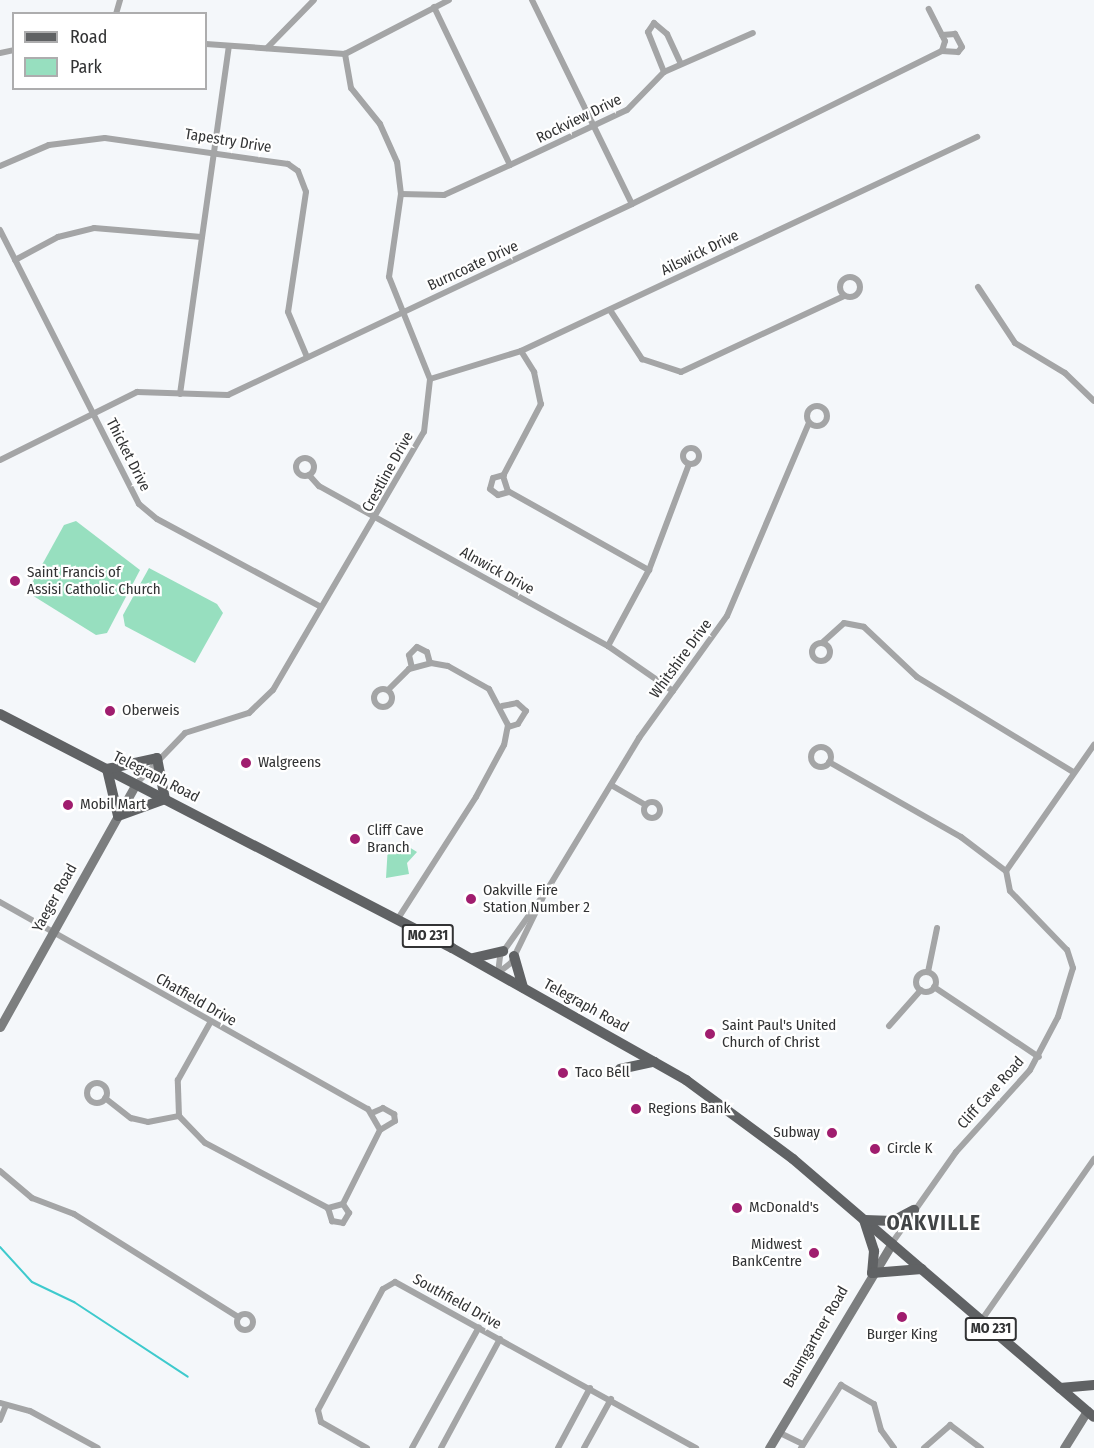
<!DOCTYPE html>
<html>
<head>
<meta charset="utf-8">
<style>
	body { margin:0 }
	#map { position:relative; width:1094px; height:1448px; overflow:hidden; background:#f4f7fa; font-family:"Fira Sans Condensed",sans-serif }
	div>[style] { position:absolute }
	.green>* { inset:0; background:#97dfbf }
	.stream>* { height:2px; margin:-1px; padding:0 1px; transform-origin:1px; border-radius:1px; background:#3ecacd }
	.street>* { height:6px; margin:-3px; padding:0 3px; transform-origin:3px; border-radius:3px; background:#a4a5a6 }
	.street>.ring { margin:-3px; padding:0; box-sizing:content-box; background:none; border:6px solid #a4a5a6; border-radius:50% }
	.secondary>* { height:9px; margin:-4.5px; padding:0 4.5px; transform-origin:4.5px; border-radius:4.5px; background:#7c7e7f }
	.primary>* { height:10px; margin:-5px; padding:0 5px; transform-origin:5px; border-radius:5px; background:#606264 }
	.dots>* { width:16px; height:16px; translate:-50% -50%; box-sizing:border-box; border:3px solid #fff; border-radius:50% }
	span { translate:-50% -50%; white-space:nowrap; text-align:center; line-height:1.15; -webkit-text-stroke:4.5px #fff; paint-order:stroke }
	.shield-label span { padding:2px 4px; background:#fff; border:2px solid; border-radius:4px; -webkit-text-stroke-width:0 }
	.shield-label { font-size:14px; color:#323334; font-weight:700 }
	.street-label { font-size:15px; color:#323334 }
	.poi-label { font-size:15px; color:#323334 }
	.left { translate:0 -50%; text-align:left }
	.right { translate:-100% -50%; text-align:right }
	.district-label { font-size:21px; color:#414446; font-weight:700; letter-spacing:1.5px }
	.legend { position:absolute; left:12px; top:12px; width:195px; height:78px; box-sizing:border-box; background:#fff; border:2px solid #adadae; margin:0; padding:8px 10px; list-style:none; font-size:18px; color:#323334 }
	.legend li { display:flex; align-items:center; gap:12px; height:30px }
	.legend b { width:30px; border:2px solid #adadae }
</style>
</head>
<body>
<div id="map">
	<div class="green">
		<i style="clip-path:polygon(76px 521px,140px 570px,107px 633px,96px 635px,27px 592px,64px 525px)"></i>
		<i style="clip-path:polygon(149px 568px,217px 604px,223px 613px,195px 663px,125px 626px,123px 615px)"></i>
		<i style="clip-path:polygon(401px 842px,417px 852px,407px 863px,409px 874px,386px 878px,388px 845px)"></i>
	</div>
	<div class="stream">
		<i style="left:0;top:1247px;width:47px;rotate:47.6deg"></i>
		<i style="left:32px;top:1282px;width:47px;rotate:25.5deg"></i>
		<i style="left:74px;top:1302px;width:136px;rotate:33.3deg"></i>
	</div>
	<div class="street">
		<i style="left:532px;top:0;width:227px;rotate:63.9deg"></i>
		<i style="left:434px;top:7px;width:175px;rotate:64.3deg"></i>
		<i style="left:116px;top:14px;width:15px;rotate:-74deg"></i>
		<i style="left:206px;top:44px;width:139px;rotate:4.1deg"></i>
		<i style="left:345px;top:54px;width:117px;rotate:-27.4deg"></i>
		<i style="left:267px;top:48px;width:67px;rotate:-45.6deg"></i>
		<i style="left:942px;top:51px;width:16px;rotate:4deg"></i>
		<i style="left:958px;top:52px;width:6px;rotate:-51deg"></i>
		<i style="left:962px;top:47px;width:15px;rotate:-118deg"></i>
		<i style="left:955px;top:34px;width:13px;rotate:176deg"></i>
		<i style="left:0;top:53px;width:14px;rotate:-12deg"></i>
		<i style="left:664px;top:72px;width:43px;rotate:-111.8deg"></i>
		<i style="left:648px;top:32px;width:11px;rotate:-56deg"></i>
		<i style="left:654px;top:23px;width:17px;rotate:40deg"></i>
		<i style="left:667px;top:34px;width:33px;rotate:65deg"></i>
		<i style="left:0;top:166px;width:53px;rotate:-23.2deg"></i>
		<i style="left:49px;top:145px;width:56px;rotate:-7.1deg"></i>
		<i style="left:105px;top:138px;width:185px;rotate:8.1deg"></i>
		<i style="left:288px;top:164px;width:12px;rotate:35deg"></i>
		<i style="left:298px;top:171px;width:22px;rotate:69deg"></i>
		<i style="left:306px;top:192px;width:121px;rotate:98.5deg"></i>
		<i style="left:288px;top:312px;width:49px;rotate:67.1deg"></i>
		<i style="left:401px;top:194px;width:43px;rotate:1.3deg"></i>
		<i style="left:444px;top:195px;width:72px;rotate:-24.4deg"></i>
		<i style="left:510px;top:165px;width:129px;rotate:-25.2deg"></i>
		<i style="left:627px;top:110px;width:53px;rotate:-45.8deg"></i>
		<i style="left:664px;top:72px;width:97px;rotate:-23.7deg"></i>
		<i style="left:0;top:230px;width:307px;rotate:63.1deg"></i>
		<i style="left:139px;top:504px;width:23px;rotate:40deg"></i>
		<i style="left:157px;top:519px;width:186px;rotate:28.2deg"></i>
		<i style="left:15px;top:260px;width:49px;rotate:-28.1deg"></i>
		<i style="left:58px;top:237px;width:37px;rotate:-14deg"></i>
		<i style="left:94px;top:228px;width:108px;rotate:4.8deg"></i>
		<i class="ring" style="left:840px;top:277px;width:14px;height:14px"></i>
		<i style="left:978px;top:287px;width:67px;rotate:56.5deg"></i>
		<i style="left:1015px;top:343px;width:58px;rotate:31deg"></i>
		<i style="left:1065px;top:373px;width:40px;rotate:44deg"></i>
		<i style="left:610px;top:310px;width:59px;rotate:56.9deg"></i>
		<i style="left:642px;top:359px;width:41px;rotate:18.4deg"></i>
		<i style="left:681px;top:372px;width:180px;rotate:-25deg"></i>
		<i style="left:521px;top:351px;width:25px;rotate:58deg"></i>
		<i style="left:534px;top:372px;width:33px;rotate:78deg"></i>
		<i style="left:541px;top:404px;width:81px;rotate:117.8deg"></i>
		<i style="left:503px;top:476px;width:16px;rotate:72deg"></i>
		<i style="left:508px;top:491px;width:162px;rotate:29.3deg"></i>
		<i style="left:430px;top:379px;width:95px;rotate:-17.1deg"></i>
		<i style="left:521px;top:351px;width:504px;rotate:-25.14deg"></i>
		<i style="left:180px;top:394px;width:351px;rotate:-82deg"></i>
		<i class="ring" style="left:807px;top:406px;width:14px;height:14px"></i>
		<i class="ring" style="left:683px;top:448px;width:10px;height:10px"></i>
		<i class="ring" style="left:296px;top:458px;width:12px;height:12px"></i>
		<i style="left:0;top:460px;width:153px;rotate:-26.4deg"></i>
		<i style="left:137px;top:392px;width:91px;rotate:1.9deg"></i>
		<i style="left:228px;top:395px;width:447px;rotate:-25.3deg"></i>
		<i style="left:632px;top:204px;width:346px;rotate:-26.3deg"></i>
		<i style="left:942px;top:51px;width:10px;rotate:-73deg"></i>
		<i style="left:945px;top:41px;width:36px;rotate:-117deg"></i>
		<i style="left:309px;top:475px;width:15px;rotate:48deg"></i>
		<i style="left:319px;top:486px;width:330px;rotate:29deg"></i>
		<i style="left:608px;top:646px;width:79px;rotate:34.7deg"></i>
		<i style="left:504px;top:475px;width:11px;rotate:165deg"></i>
		<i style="left:493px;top:478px;width:11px;rotate:105deg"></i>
		<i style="left:490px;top:489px;width:10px;rotate:37deg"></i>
		<i style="left:498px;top:495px;width:11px;rotate:-15deg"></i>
		<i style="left:823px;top:642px;width:28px;rotate:-42deg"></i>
		<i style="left:844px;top:623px;width:20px;rotate:11deg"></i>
		<i style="left:864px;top:627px;width:73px;rotate:43.3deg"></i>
		<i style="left:917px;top:677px;width:183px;rotate:31.3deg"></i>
		<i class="ring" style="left:812px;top:643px;width:12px;height:12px"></i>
		<i style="left:608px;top:646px;width:86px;rotate:-61.7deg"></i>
		<i style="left:649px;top:570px;width:113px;rotate:-69.3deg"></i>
		<i style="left:412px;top:668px;width:13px;rotate:-103deg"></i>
		<i style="left:409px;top:655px;width:11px;rotate:-45deg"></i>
		<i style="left:417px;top:647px;width:11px;rotate:27deg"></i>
		<i style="left:427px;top:652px;width:11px;rotate:75deg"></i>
		<i class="ring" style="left:374px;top:689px;width:12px;height:12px"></i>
		<i style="left:388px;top:690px;width:30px;rotate:-45deg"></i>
		<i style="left:409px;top:669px;width:23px;rotate:-15deg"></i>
		<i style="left:431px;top:663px;width:17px;rotate:10deg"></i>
		<i style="left:448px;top:666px;width:47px;rotate:29.3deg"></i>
		<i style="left:489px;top:689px;width:41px;rotate:62.2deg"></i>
		<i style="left:508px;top:725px;width:20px;rotate:101deg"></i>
		<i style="left:504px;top:745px;width:59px;rotate:118.3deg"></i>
		<i style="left:476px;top:797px;width:146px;rotate:122.7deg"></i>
		<i style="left:502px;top:706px;width:15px;rotate:-11deg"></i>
		<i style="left:517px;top:703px;width:12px;rotate:42deg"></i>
		<i style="left:526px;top:711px;width:15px;rotate:122deg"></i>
		<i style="left:518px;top:724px;width:10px;rotate:163deg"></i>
		<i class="ring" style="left:811px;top:747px;width:14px;height:14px"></i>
		<i style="left:829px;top:762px;width:152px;rotate:29.6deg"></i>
		<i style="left:961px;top:837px;width:56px;rotate:37.1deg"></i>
		<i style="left:136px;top:784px;width:71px;rotate:-46.1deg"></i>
		<i style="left:185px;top:733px;width:67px;rotate:-17.4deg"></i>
		<i style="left:249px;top:713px;width:33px;rotate:-44deg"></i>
		<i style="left:273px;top:690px;width:299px;rotate:-59.7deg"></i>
		<i style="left:424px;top:432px;width:53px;rotate:-83.5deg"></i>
		<i style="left:430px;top:379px;width:110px;rotate:-111.9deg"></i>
		<i style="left:389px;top:277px;width:84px;rotate:-81.8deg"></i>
		<i style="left:401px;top:194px;width:32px;rotate:-97deg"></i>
		<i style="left:397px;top:162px;width:42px;rotate:-114.1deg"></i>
		<i style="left:380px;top:124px;width:46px;rotate:-128.9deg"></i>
		<i style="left:351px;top:88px;width:35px;rotate:-100deg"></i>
		<i style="left:611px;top:785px;width:39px;rotate:30deg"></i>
		<i class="ring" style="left:644px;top:802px;width:10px;height:10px"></i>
		<i style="left:0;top:902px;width:422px;rotate:29.4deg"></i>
		<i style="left:368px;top:1109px;width:24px;rotate:60deg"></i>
		<i style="left:380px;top:1130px;width:83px;rotate:116.6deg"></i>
		<i style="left:343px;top:1204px;width:16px;rotate:165deg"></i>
		<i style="left:328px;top:1208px;width:139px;rotate:-152.1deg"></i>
		<i style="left:205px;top:1143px;width:37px;rotate:-134deg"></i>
		<i style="left:179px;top:1116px;width:36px;rotate:-92deg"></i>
		<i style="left:178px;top:1080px;width:65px;rotate:-60.7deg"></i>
		<i style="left:928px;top:972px;width:45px;rotate:-78.4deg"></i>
		<i class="ring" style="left:916px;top:972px;width:14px;height:14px"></i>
		<i style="left:498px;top:973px;width:16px;rotate:-38deg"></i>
		<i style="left:511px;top:963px;width:76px;rotate:-64.1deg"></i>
		<i style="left:544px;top:895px;width:184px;rotate:-58.8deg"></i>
		<i style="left:639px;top:738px;width:150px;rotate:-54.2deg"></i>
		<i style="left:727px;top:616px;width:210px;rotate:-67deg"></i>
		<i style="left:498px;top:973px;width:17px;rotate:-83deg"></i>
		<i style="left:500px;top:956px;width:69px;rotate:-54.5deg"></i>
		<i style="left:934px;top:987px;width:126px;rotate:33.7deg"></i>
		<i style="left:889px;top:1026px;width:48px;rotate:-48.4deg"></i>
		<i class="ring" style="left:87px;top:1083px;width:14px;height:14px"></i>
		<i style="left:105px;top:1098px;width:33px;rotate:38deg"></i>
		<i style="left:131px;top:1118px;width:17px;rotate:13deg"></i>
		<i style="left:148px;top:1122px;width:32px;rotate:-11deg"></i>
		<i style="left:372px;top:1113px;width:12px;rotate:-24deg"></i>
		<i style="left:383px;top:1108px;width:13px;rotate:29deg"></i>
		<i style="left:394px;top:1114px;width:7px;rotate:82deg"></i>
		<i style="left:395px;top:1121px;width:17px;rotate:149deg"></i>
		<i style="left:0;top:1171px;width:42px;rotate:40.2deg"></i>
		<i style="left:32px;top:1198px;width:45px;rotate:20.9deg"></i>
		<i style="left:74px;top:1214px;width:194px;rotate:32.1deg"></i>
		<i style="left:328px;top:1208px;width:14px;rotate:73deg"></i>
		<i style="left:332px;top:1221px;width:11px;rotate:10deg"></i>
		<i style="left:343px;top:1223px;width:12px;rotate:-59deg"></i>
		<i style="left:349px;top:1213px;width:11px;rotate:-124deg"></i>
		<i style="left:892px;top:1243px;width:111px;rotate:-54.9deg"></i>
		<i style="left:956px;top:1152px;width:110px;rotate:-47.9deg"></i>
		<i style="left:1030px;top:1070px;width:60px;rotate:-62.2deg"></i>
		<i style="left:1058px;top:1017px;width:51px;rotate:-73deg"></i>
		<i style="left:1073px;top:968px;width:19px;rotate:-108deg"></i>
		<i style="left:1067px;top:950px;width:82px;rotate:-134deg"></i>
		<i style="left:1010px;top:891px;width:20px;rotate:-101deg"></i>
		<i style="left:1006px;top:871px;width:154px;rotate:-55.1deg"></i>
		<i class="ring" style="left:237px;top:1314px;width:10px;height:10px"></i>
		<i style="left:981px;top:1321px;width:198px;rotate:-55.1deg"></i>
		<i style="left:0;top:1403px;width:31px;rotate:15deg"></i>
		<i style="left:30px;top:1411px;width:77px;rotate:28.6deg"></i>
		<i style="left:0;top:1420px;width:16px;rotate:-68deg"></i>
		<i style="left:778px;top:1432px;width:28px;rotate:26deg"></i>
		<i style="left:367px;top:1448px;width:53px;rotate:-150.5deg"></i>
		<i style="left:321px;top:1422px;width:12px;rotate:-104deg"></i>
		<i style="left:318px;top:1410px;width:137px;rotate:-61.8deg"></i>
		<i style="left:383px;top:1289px;width:14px;rotate:-30deg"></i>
		<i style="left:395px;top:1282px;width:344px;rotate:28.9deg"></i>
		<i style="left:412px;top:1448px;width:138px;rotate:-61deg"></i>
		<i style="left:441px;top:1448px;width:124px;rotate:-61.6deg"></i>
		<i style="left:558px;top:1448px;width:68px;rotate:-61.9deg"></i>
		<i style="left:584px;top:1448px;width:56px;rotate:-61.1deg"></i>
		<i style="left:801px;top:1448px;width:75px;rotate:-57.6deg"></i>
		<i style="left:841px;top:1385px;width:38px;rotate:30deg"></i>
		<i style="left:874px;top:1404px;width:27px;rotate:75deg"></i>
		<i style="left:881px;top:1430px;width:22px;rotate:54deg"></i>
		<i style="left:924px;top:1448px;width:35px;rotate:-41deg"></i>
		<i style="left:950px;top:1425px;width:39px;rotate:37deg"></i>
	</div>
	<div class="secondary">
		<i style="left:0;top:1027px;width:278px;rotate:-60.8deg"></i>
		<i style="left:769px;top:1448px;width:239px;rotate:-59deg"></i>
		<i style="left:1064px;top:1448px;width:44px;rotate:-58.1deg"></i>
	</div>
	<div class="primary">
		<i style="left:0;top:714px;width:509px;rotate:27.37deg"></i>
		<i style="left:452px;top:948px;width:269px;rotate:29.4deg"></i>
		<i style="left:686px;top:1080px;width:133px;rotate:36.4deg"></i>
		<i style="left:793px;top:1159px;width:396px;rotate:40.6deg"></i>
		<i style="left:107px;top:769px;width:48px;rotate:76.8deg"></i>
		<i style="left:118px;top:816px;width:50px;rotate:-19.9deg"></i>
		<i style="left:107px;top:769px;width:51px;rotate:-12.4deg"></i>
		<i style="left:157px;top:758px;width:42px;rotate:79deg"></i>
		<i style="left:514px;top:956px;width:33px;rotate:74deg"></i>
		<i style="left:473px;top:958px;width:31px;rotate:-13deg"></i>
		<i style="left:620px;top:1069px;width:35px;rotate:-12deg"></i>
		<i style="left:864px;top:1220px;width:33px;rotate:72deg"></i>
		<i style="left:874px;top:1251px;width:22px;rotate:95deg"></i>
		<i style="left:872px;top:1273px;width:50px;rotate:-4.6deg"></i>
		<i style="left:865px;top:1220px;width:28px;rotate:2deg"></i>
		<i style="left:893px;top:1221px;width:24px;rotate:-28deg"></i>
		<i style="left:1060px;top:1388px;width:34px;rotate:-5deg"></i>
	</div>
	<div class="dots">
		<i style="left:15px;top:581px;background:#a01d6e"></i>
		<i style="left:110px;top:711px;background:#a01d6e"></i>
		<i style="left:246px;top:763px;background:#a01d6e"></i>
		<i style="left:68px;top:805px;background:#a01d6e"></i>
		<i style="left:355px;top:839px;background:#a01d6e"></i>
		<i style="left:471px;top:899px;background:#a01d6e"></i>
		<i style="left:710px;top:1034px;background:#a01d6e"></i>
		<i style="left:563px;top:1073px;background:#a01d6e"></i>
		<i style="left:636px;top:1109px;background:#a01d6e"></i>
		<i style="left:832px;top:1133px;background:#a01d6e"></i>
		<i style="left:875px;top:1149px;background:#a01d6e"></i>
		<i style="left:737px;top:1208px;background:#a01d6e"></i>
		<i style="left:814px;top:1253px;background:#a01d6e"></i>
		<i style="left:902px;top:1317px;background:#a01d6e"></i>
	</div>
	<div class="shield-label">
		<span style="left:428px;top:936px">MO 231</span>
		<span style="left:991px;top:1329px">MO 231</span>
	</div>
	<div class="street-label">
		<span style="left:579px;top:119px;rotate:-26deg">Rockview Drive</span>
		<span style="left:228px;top:141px;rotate:9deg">Tapestry Drive</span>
		<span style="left:700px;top:253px;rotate:-26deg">Ailswick Drive</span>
		<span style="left:473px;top:266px;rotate:-25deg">Burncoate Drive</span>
		<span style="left:128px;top:455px;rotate:63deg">Thicket Drive</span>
		<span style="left:388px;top:472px;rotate:-61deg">Crestline Drive</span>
		<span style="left:497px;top:571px;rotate:29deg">Alnwick Drive</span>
		<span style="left:681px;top:659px;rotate:-54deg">Whitshire Drive</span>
		<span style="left:156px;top:777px;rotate:27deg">Telegraph Road</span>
		<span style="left:55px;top:898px;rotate:-61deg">Yaeger Road</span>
		<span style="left:196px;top:1000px;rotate:30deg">Chatfield Drive</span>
		<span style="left:586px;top:1006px;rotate:29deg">Telegraph Road</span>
		<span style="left:991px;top:1093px;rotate:-48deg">Cliff Cave Road</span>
		<span style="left:457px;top:1302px;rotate:29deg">Southfield Drive</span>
		<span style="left:816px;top:1337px;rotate:-60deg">Baumgartner Road</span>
	</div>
	<div class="poi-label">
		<span class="left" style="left:27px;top:581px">Saint Francis of<br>Assisi Catholic Church</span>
		<span class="left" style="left:122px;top:711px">Oberweis</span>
		<span class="left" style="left:258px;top:763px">Walgreens</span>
		<span class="left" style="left:80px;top:805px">Mobil Mart</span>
		<span class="left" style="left:367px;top:839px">Cliff Cave<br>Branch</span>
		<span class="left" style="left:483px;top:899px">Oakville Fire<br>Station Number 2</span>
		<span class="left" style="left:722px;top:1034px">Saint Paul's United<br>Church of Christ</span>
		<span class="left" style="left:575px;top:1073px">Taco Bell</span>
		<span class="left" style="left:648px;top:1109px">Regions Bank</span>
		<span class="right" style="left:820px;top:1133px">Subway</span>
		<span class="left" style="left:887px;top:1149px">Circle K</span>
		<span class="left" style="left:749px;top:1208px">McDonald's</span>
		<span class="right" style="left:802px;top:1253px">Midwest<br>BankCentre</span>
		<span style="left:902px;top:1335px">Burger King</span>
	</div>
	<div class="district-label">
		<span style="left:934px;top:1223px">OAKVILLE</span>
	</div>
	<ul class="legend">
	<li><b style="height:8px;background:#606264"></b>Road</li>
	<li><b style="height:16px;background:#97dfbf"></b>Park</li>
	</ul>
</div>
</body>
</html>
